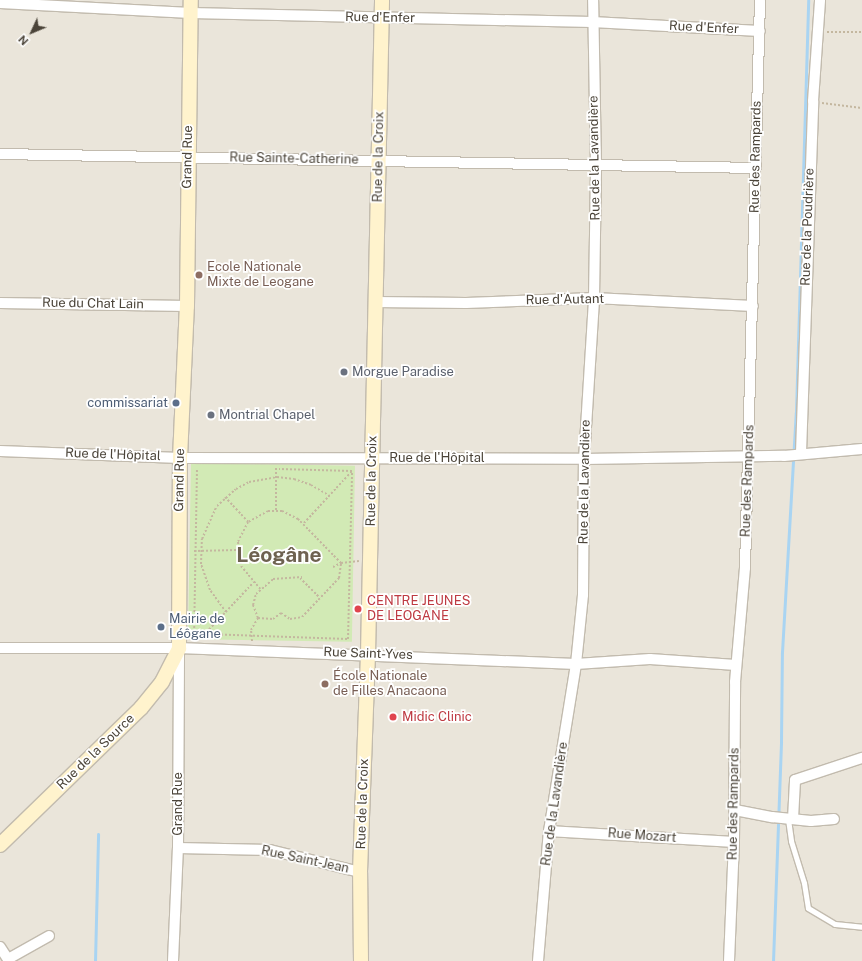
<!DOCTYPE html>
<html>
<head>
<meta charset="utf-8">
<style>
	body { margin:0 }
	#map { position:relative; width:862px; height:961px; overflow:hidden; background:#f6f3ec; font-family:"Public Sans",sans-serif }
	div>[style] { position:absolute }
	.residential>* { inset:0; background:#eae5da; transform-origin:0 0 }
	.green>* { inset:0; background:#d2eab5; transform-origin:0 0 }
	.stream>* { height:3px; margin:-1.5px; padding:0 1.5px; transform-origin:1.5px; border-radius:1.5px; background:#a9d4f2 }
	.path>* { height:2px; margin-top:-1px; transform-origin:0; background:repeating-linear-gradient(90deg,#c4b79f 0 2px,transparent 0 4px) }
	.roads { filter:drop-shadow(1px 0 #c2bbae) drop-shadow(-1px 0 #c2bbae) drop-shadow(0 1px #c2bbae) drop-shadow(0 -1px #c2bbae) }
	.lane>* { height:5px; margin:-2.5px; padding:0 2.5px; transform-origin:2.5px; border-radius:2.5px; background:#fff }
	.street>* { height:10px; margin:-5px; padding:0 5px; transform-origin:5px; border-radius:5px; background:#fff }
	.secondary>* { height:14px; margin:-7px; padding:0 7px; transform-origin:7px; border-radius:7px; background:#fff3cd }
	.dots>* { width:11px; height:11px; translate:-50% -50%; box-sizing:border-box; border:2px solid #fff; border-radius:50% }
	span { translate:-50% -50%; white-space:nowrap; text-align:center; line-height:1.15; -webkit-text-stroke:3.5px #fff; paint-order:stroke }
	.street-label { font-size:13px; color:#4b4439 }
	.education-label { font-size:13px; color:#785e54 }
	.left { translate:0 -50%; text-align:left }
	.worship-label { font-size:13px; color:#5b616d }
	.service-label { font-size:13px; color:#4e5e75 }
	.right { translate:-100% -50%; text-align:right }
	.health-label { font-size:13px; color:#be3a42 }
	.town-label { font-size:21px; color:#6e6250; font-weight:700 }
	.north { position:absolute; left:12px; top:12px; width:40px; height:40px; -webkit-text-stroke:3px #fff; paint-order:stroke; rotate:226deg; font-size:11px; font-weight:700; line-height:16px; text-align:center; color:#4b4439 }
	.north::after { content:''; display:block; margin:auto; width:14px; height:18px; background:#4b4439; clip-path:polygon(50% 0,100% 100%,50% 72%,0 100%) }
</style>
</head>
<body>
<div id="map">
	<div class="residential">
		<i style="left:0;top:0;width:862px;height:961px"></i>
	</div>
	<div class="green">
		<i style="left:191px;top:463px;width:164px;height:176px;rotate:1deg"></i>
	</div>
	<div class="stream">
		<i style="left:95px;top:961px;width:127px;rotate:-88.6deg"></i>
		<i style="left:773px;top:961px;width:220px;rotate:-87.9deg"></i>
		<i style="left:781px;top:741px;width:89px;rotate:-89.4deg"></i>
		<i style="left:782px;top:652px;width:240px;rotate:-86.7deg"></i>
		<i style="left:796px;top:412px;width:412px;rotate:-88.3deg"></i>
	</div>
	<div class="path">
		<i style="left:827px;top:32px;width:35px"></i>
		<i style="left:822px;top:103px;width:40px;rotate:7.1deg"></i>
		<i style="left:225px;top:497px;width:34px;rotate:47deg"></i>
		<i style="left:276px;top:510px;width:43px;rotate:-90deg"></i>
		<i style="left:304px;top:523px;width:71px;rotate:-47.3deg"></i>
		<i style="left:194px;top:551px;width:43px;rotate:-1.3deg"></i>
		<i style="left:333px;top:567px;width:9px;rotate:-27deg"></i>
		<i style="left:341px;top:563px;width:18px;rotate:-6deg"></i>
		<i style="left:300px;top:578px;width:28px;rotate:45deg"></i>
		<i style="left:226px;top:612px;width:27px;rotate:-126deg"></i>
		<i style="left:210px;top:590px;width:28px;rotate:-109deg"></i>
		<i style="left:201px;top:564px;width:25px;rotate:-88deg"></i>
		<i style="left:202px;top:539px;width:36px;rotate:-66deg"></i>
		<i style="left:217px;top:506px;width:25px;rotate:-42deg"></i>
		<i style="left:236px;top:489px;width:15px;rotate:-28deg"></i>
		<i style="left:249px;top:482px;width:28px;rotate:-10deg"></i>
		<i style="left:277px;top:477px;width:17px;rotate:7deg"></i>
		<i style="left:294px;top:479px;width:18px;rotate:19deg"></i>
		<i style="left:311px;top:485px;width:22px;rotate:30deg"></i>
		<i style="left:258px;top:618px;width:15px;rotate:4deg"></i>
		<i style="left:273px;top:619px;width:10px;rotate:-37deg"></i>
		<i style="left:281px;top:613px;width:11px;rotate:34deg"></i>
		<i style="left:290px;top:619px;width:12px;rotate:-9deg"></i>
		<i style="left:302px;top:617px;width:54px;rotate:-46.5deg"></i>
		<i style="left:339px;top:578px;width:15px;rotate:-82deg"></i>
		<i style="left:341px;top:563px;width:62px;rotate:-134.3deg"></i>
		<i style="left:298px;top:519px;width:18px;rotate:-153deg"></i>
		<i style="left:282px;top:511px;width:14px;rotate:180deg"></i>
		<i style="left:268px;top:511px;width:23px;rotate:151deg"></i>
		<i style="left:248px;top:522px;width:22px;rotate:117deg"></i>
		<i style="left:238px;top:542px;width:24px;rotate:83deg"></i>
		<i style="left:241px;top:566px;width:30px;rotate:50deg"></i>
		<i style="left:205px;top:634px;width:143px;rotate:2deg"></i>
		<i style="left:348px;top:639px;width:168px;rotate:-88.6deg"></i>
		<i style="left:352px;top:471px;width:73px;rotate:-178.4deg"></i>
		<i style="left:201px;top:638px;width:77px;rotate:-46.6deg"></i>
		<i style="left:194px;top:640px;width:172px;rotate:-89deg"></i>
		<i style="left:252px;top:641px;width:11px;rotate:-95deg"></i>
		<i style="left:251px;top:630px;width:14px;rotate:-60deg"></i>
		<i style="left:258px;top:618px;width:14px;rotate:-111deg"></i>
		<i style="left:253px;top:605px;width:11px;rotate:-75deg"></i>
		<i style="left:256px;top:594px;width:23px;rotate:-41deg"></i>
		<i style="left:273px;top:579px;width:29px;rotate:-4deg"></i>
	</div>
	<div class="roads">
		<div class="lane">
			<i style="left:788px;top:819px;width:22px;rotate:82deg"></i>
			<i style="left:791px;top:841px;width:44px;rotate:72.8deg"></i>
			<i style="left:804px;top:883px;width:25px;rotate:81deg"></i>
			<i style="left:808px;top:908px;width:31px;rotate:31deg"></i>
			<i style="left:835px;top:924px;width:27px;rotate:6deg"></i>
		</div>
		<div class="street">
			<i style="left:0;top:3px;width:191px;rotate:3deg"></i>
			<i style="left:191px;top:13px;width:401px;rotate:1.3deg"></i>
			<i style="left:592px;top:22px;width:168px;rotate:3.1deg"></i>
			<i style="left:0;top:154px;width:755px;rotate:1.06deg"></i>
			<i style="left:375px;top:302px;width:91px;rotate:0.6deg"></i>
			<i style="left:466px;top:303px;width:128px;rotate:-2.2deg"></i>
			<i style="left:594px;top:298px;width:159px;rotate:2.9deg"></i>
			<i style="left:0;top:303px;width:187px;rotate:0.9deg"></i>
			<i style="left:0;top:451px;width:180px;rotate:2.2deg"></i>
			<i style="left:180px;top:458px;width:404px;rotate:0.1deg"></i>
			<i style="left:584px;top:459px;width:200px;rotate:-0.9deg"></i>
			<i style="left:784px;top:456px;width:78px;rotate:-5.1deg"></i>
			<i style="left:801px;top:453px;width:352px;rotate:-88deg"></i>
			<i style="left:813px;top:101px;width:101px;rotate:-86deg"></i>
			<i style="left:0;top:648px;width:179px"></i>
			<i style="left:179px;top:648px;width:397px;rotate:2.3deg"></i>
			<i style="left:576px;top:664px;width:74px;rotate:-3.9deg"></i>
			<i style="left:650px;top:659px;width:86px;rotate:4deg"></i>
			<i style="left:735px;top:810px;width:38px;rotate:11deg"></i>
			<i style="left:772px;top:817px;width:39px;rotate:6deg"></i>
			<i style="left:811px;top:821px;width:23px;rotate:-5deg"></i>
			<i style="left:793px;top:819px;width:39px;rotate:-87deg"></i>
			<i style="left:795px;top:780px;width:71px;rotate:-18.2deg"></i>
			<i style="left:549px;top:831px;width:185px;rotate:3.4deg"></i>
			<i style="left:178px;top:848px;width:92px;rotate:1.2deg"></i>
			<i style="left:270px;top:850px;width:93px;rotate:13.7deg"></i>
			<i style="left:0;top:947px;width:17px;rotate:57deg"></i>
			<i style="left:8px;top:959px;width:47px;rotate:-29.3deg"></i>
			<i style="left:173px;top:961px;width:113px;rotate:-87.5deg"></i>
			<i style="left:178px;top:848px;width:196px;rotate:-89.7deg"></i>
			<i style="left:538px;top:961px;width:130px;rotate:-85.2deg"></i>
			<i style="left:549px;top:831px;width:169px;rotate:-80.8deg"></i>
			<i style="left:576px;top:664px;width:69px;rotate:-84.2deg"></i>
			<i style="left:583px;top:595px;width:136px;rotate:-89.6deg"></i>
			<i style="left:584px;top:459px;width:161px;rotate:-86.4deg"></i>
			<i style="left:594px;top:298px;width:132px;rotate:-89.1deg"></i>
			<i style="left:596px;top:166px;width:166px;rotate:-91deg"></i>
			<i style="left:729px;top:961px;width:119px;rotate:-87.6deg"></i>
			<i style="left:734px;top:842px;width:160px;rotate:-89.6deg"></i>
			<i style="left:735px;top:682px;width:114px;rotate:-85deg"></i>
			<i style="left:745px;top:568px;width:568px;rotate:-88.49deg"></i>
		</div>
		<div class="secondary">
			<i style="left:0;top:845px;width:197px;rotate:-44.2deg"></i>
			<i style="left:141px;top:708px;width:33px;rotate:-51deg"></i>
			<i style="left:162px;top:682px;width:38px;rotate:-63deg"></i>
			<i style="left:179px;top:648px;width:190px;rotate:-89.7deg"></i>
			<i style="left:180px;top:458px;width:152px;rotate:-87.4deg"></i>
			<i style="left:187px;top:306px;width:306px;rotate:-89.3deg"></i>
			<i style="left:361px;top:961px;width:89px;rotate:-90.6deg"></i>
			<i style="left:360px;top:872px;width:218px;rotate:-87.9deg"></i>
			<i style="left:368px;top:654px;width:654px;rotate:-88.77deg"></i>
		</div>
	</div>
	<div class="dots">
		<i style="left:199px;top:275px;background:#8d6e63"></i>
		<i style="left:344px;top:372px;background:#6b7280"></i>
		<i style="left:176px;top:403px;background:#5c6f8a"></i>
		<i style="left:211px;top:415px;background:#6b7280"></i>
		<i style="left:358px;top:609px;background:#e0444e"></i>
		<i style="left:161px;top:627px;background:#5c6f8a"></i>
		<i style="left:325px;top:684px;background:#8d6e63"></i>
		<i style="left:393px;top:717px;background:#e0444e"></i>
	</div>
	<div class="street-label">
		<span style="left:380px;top:18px;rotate:1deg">Rue d'Enfer</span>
		<span style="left:704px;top:28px;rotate:3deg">Rue d'Enfer</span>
		<span style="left:188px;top:157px;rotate:-89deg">Grand Rue</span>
		<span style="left:379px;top:157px;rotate:-89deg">Rue de la Croix</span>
		<span style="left:756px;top:157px;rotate:-89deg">Rue des Rampards</span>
		<span style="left:595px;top:158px;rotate:-91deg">Rue de la Lavandière</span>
		<span style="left:294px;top:159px;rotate:1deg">Rue Sainte-Catherine</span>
		<span style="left:808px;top:227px;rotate:-88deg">Rue de la Poudrière</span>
		<span style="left:565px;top:300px;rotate:-1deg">Rue d'Autant</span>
		<span style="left:93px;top:304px;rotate:1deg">Rue du Chat Lain</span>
		<span style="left:113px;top:455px;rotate:2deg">Rue de l'Hôpital</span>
		<span style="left:437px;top:458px">Rue de l'Hôpital</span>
		<span style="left:180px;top:480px;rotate:-89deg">Grand Rue</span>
		<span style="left:372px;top:481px;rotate:-89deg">Rue de la Croix</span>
		<span style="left:748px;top:481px;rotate:-88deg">Rue des Rampards</span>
		<span style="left:585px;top:482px;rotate:-89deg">Rue de la Lavandière</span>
		<span style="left:368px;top:654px;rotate:2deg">Rue Saint-Yves</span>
		<span style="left:96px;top:752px;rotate:-44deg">Rue de la Source</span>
		<span style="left:178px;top:804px;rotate:-90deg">Grand Rue</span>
		<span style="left:363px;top:804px;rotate:-88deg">Rue de la Croix</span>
		<span style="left:555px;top:804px;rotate:-82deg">Rue de la Lavandière</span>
		<span style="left:734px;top:804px;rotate:-89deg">Rue des Rampards</span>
		<span style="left:642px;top:836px;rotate:4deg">Rue Mozart</span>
		<span style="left:305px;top:860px;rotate:12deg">Rue Saint-Jean</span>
	</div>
	<div class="education-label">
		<span class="left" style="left:207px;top:275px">Ecole Nationale<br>Mixte de Leogane</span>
		<span class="left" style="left:333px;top:684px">École Nationale<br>de Filles Anacaona</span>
	</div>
	<div class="worship-label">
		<span class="left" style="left:352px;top:372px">Morgue Paradise</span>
		<span class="left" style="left:219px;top:415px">Montrial Chapel</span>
	</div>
	<div class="service-label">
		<span class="right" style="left:168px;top:403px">commissariat</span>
		<span class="left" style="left:169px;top:627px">Mairie de<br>Léôgane</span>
	</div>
	<div class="health-label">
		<span class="left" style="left:367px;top:609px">CENTRE JEUNES<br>DE LEOGANE</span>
		<span class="left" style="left:402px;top:717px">Midic Clinic</span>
	</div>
	<div class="town-label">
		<span style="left:279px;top:555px">Léogâne</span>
	</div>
	<div class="north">N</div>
</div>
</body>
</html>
